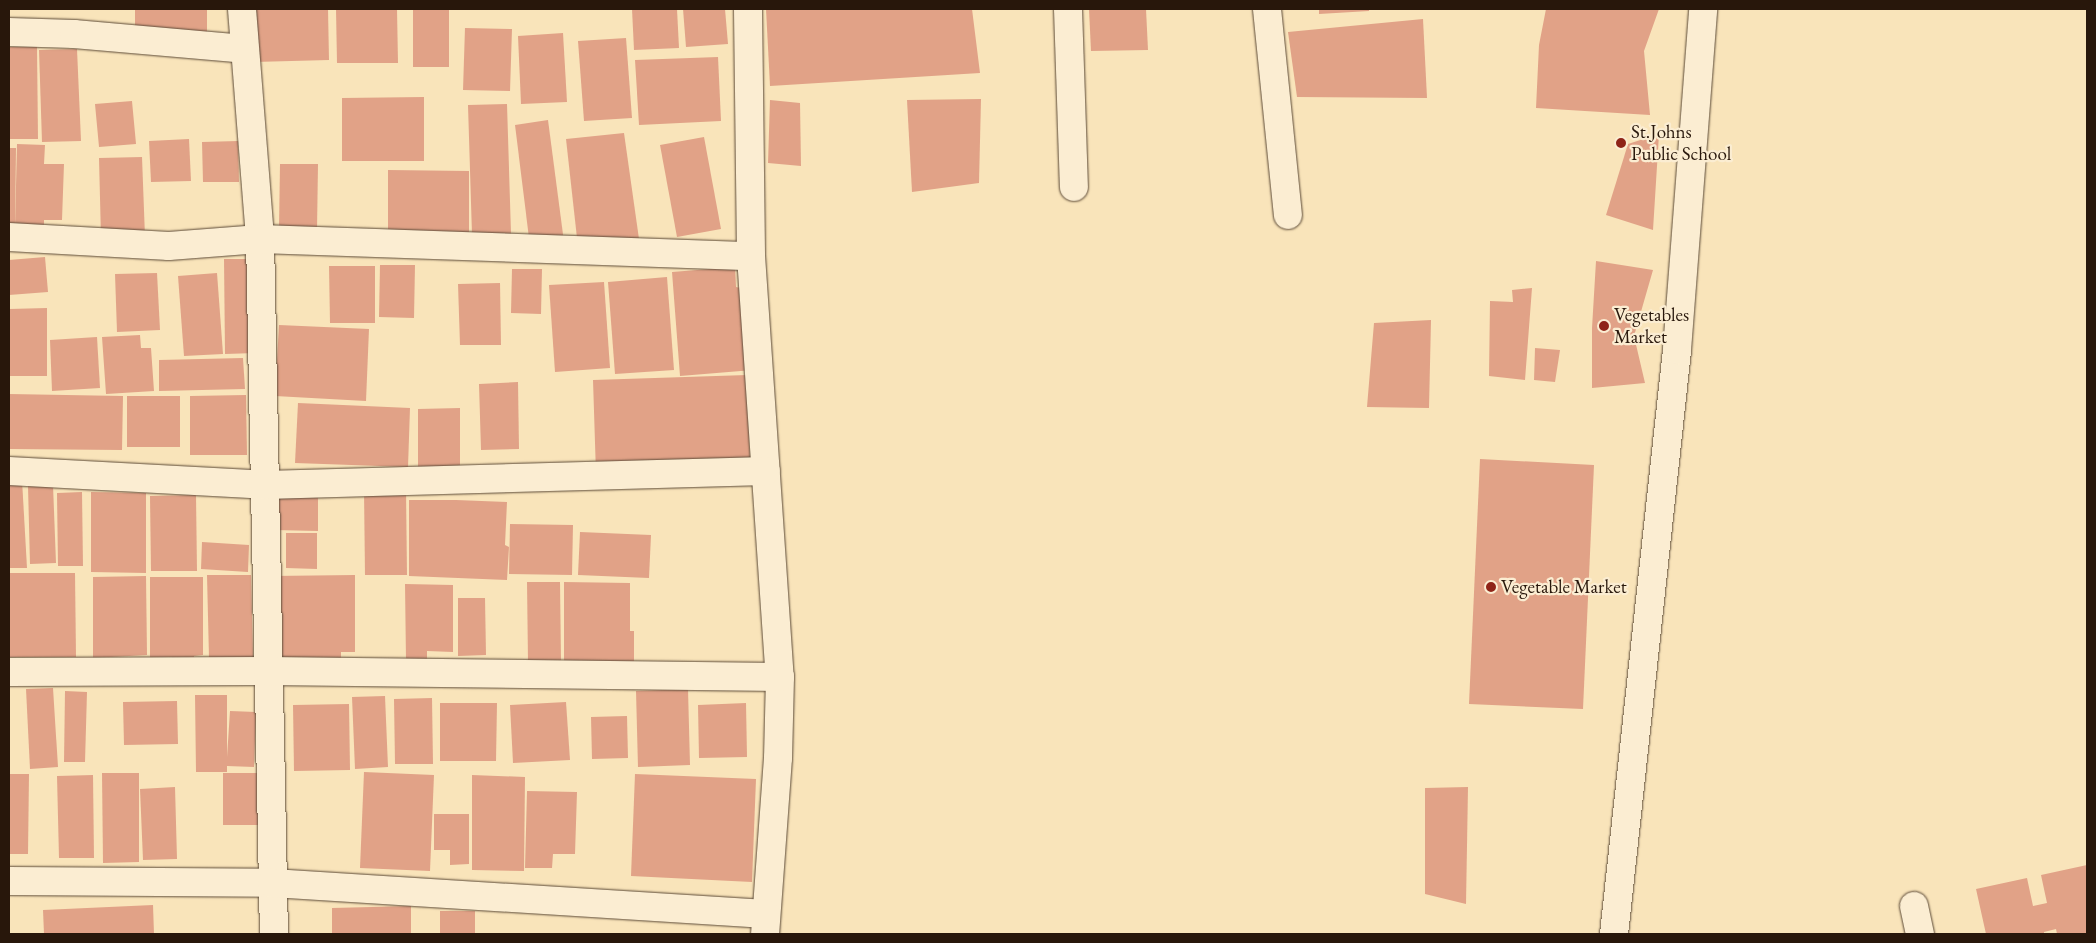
<!DOCTYPE html>
<style>
body{margin:0}
#map{position:relative;width:2096px;height:943px;overflow:hidden;background:#f9e4ba;font-family:"EB Garamond",serif}
div>[style]{position:absolute}
[style*='--x']{left:calc(var(--x)*1px);top:calc(var(--y)*1px);width:calc(var(--w)*1px);rotate:calc(var(--a)*1deg)}
.building>*{inset:0;background:#e1a287}
.roads{filter:drop-shadow(0 0 1px #5c4a37) drop-shadow(0 0 1px #5c4a37)}
.minor>*{height:28px;margin:-14px;padding:0 14px;transform-origin:14px;border-radius:14px;background:#fbedd2}
.dots>*{width:14px;height:14px;translate:-50% -50%;box-sizing:border-box;border:2px solid #fbedd2;border-radius:50%}
span{translate:-50% -50%;white-space:nowrap;text-align:center;line-height:1.15;-webkit-text-stroke:4.5px #fbedd2;paint-order:stroke}
.poi-label{font-size:19px;color:#28170b}
.left{translate:0 -50%;text-align:left}
.frame{position:absolute;inset:0;border:10px solid #28170b;pointer-events:none}
</style>
<div id="map">
<div class="building">
<div style="clip-path:polygon(135px 9px,207px 9px,207px 36px,135px 37px)"></div>
<div style="clip-path:polygon(251px 9px,328px 9px,329px 60px,252px 62px)"></div>
<div style="clip-path:polygon(336px 9px,397px 9px,398px 63px,337px 63px)"></div>
<div style="clip-path:polygon(413px 9px,449px 9px,449px 67px,413px 67px)"></div>
<div style="clip-path:polygon(632px 9px,677px 9px,679px 48px,634px 50px)"></div>
<div style="clip-path:polygon(683px 9px,725px 9px,728px 44px,686px 47px)"></div>
<div style="clip-path:polygon(766px 9px,972px 9px,980px 73px,770px 86px)"></div>
<div style="clip-path:polygon(1089px 9px,1146px 9px,1148px 50px,1091px 51px)"></div>
<div style="clip-path:polygon(1319px 9px,1369px 9px,1369px 11px,1319px 14px)"></div>
<div style="clip-path:polygon(1546px 9px,1659px 9px,1644px 51px,1650px 115px,1536px 108px,1539px 45px)"></div>
<div style="clip-path:polygon(1423px 19px,1427px 98px,1297px 97px,1288px 32px)"></div>
<div style="clip-path:polygon(465px 28px,512px 29px,510px 91px,463px 90px)"></div>
<div style="clip-path:polygon(563px 33px,567px 102px,521px 104px,518px 36px)"></div>
<div style="clip-path:polygon(626px 38px,632px 118px,584px 121px,578px 41px)"></div>
<div style="clip-path:polygon(9px 47px,37px 47px,38px 139px,9px 139px)"></div>
<div style="clip-path:polygon(77px 49px,81px 141px,42px 142px,39px 50px)"></div>
<div style="clip-path:polygon(718px 57px,721px 121px,639px 125px,635px 60px)"></div>
<div style="clip-path:polygon(424px 97px,424px 161px,342px 161px,342px 98px)"></div>
<div style="clip-path:polygon(981px 99px,979px 183px,912px 192px,907px 100px)"></div>
<div style="clip-path:polygon(770px 100px,800px 103px,801px 166px,768px 163px)"></div>
<div style="clip-path:polygon(132px 101px,136px 144px,99px 147px,95px 104px)"></div>
<div style="clip-path:polygon(507px 104px,511px 234px,472px 235px,468px 105px)"></div>
<div style="clip-path:polygon(548px 120px,564px 242px,530px 246px,515px 125px)"></div>
<div style="clip-path:polygon(624px 133px,639px 239px,578px 247px,566px 139px)"></div>
<div style="clip-path:polygon(1659px 134px,1653px 230px,1606px 215px,1628px 144px)"></div>
<div style="clip-path:polygon(704px 137px,721px 229px,677px 237px,660px 145px)"></div>
<div style="clip-path:polygon(189px 139px,191px 181px,151px 182px,149px 141px)"></div>
<div style="clip-path:polygon(238px 141px,239px 182px,203px 182px,202px 142px)"></div>
<div style="clip-path:polygon(17px 144px,45px 145px,44px 164px,64px 164px,62px 220px,44px 220px,44px 229px,15px 228px)"></div>
<div style="clip-path:polygon(9px 148px,16px 148px,15px 228px,9px 228px)"></div>
<div style="clip-path:polygon(142px 157px,145px 237px,101px 238px,99px 158px)"></div>
<div style="clip-path:polygon(280px 164px,318px 164px,317px 230px,279px 229px)"></div>
<div style="clip-path:polygon(388px 170px,469px 171px,469px 240px,388px 240px)"></div>
<div style="clip-path:polygon(45px 257px,48px 292px,9px 295px,9px 260px)"></div>
<div style="clip-path:polygon(224px 259px,256px 259px,257px 353px,225px 354px)"></div>
<div style="clip-path:polygon(1596px 261px,1653px 270px,1634px 336px,1645px 383px,1592px 388px,1592px 328px)"></div>
<div style="clip-path:polygon(380px 265px,415px 265px,414px 318px,379px 317px)"></div>
<div style="clip-path:polygon(329px 266px,375px 266px,375px 323px,330px 323px)"></div>
<div style="clip-path:polygon(735px 267px,736px 287px,745px 289px,753px 370px,680px 376px,672px 272px)"></div>
<div style="clip-path:polygon(512px 269px,542px 269px,541px 314px,511px 313px)"></div>
<div style="clip-path:polygon(157px 273px,160px 330px,117px 332px,115px 274px)"></div>
<div style="clip-path:polygon(217px 273px,223px 354px,184px 356px,178px 276px)"></div>
<div style="clip-path:polygon(667px 277px,674px 370px,615px 374px,608px 282px)"></div>
<div style="clip-path:polygon(604px 282px,610px 368px,555px 372px,549px 285px)"></div>
<div style="clip-path:polygon(500px 283px,501px 345px,460px 345px,458px 284px)"></div>
<div style="clip-path:polygon(1532px 288px,1525px 380px,1489px 376px,1490px 301px,1513px 302px,1512px 290px)"></div>
<div style="clip-path:polygon(47px 308px,47px 376px,9px 376px,9px 309px)"></div>
<div style="clip-path:polygon(1431px 320px,1429px 408px,1367px 407px,1374px 323px)"></div>
<div style="clip-path:polygon(279px 325px,369px 329px,366px 401px,275px 396px)"></div>
<div style="clip-path:polygon(140px 335px,141px 348px,151px 348px,154px 391px,106px 394px,102px 337px)"></div>
<div style="clip-path:polygon(97px 337px,100px 388px,52px 391px,50px 340px)"></div>
<div style="clip-path:polygon(1535px 348px,1560px 350px,1555px 382px,1534px 380px)"></div>
<div style="clip-path:polygon(243px 358px,245px 389px,159px 391px,159px 360px)"></div>
<div style="clip-path:polygon(747px 375px,750px 458px,725px 458px,725px 470px,596px 474px,593px 380px)"></div>
<div style="clip-path:polygon(518px 382px,519px 449px,481px 450px,479px 384px)"></div>
<div style="clip-path:polygon(9px 394px,123px 396px,122px 450px,9px 449px)"></div>
<div style="clip-path:polygon(246px 395px,247px 455px,190px 455px,190px 396px)"></div>
<div style="clip-path:polygon(127px 396px,180px 396px,180px 447px,127px 447px)"></div>
<div style="clip-path:polygon(298px 403px,410px 408px,408px 467px,295px 463px)"></div>
<div style="clip-path:polygon(460px 408px,460px 467px,418px 467px,418px 409px)"></div>
<div style="clip-path:polygon(1480px 459px,1594px 465px,1583px 709px,1469px 704px)"></div>
<div style="clip-path:polygon(9px 480px,22px 480px,27px 568px,9px 568px)"></div>
<div style="clip-path:polygon(53px 485px,56px 563px,30px 564px,28px 486px)"></div>
<div style="clip-path:polygon(275px 489px,318px 490px,318px 531px,275px 530px)"></div>
<div style="clip-path:polygon(364px 490px,406px 490px,407px 575px,365px 575px)"></div>
<div style="clip-path:polygon(82px 492px,83px 566px,58px 566px,57px 493px)"></div>
<div style="clip-path:polygon(91px 492px,146px 493px,146px 573px,91px 572px)"></div>
<div style="clip-path:polygon(196px 495px,197px 571px,151px 571px,150px 496px)"></div>
<div style="clip-path:polygon(409px 500px,456px 500px,456px 507px,456px 500px,507px 502px,505px 545px,509px 547px,507px 580px,409px 576px)"></div>
<div style="clip-path:polygon(510px 524px,573px 525px,572px 575px,509px 574px)"></div>
<div style="clip-path:polygon(580px 532px,651px 535px,649px 578px,578px 575px)"></div>
<div style="clip-path:polygon(286px 533px,317px 533px,317px 569px,286px 568px)"></div>
<div style="clip-path:polygon(202px 542px,249px 545px,248px 572px,201px 569px)"></div>
<div style="clip-path:polygon(9px 573px,75px 573px,76px 657px,9px 657px)"></div>
<div style="clip-path:polygon(207px 575px,251px 575px,253px 658px,209px 658px)"></div>
<div style="clip-path:polygon(355px 575px,355px 652px,341px 652px,341px 660px,273px 661px,272px 576px)"></div>
<div style="clip-path:polygon(146px 576px,147px 655px,93px 658px,93px 577px)"></div>
<div style="clip-path:polygon(150px 577px,203px 577px,203px 655px,194px 656px,194px 662px,173px 662px,172px 657px,150px 658px)"></div>
<div style="clip-path:polygon(527px 582px,560px 582px,561px 662px,528px 662px)"></div>
<div style="clip-path:polygon(564px 582px,630px 583px,630px 631px,634px 631px,634px 668px,564px 664px)"></div>
<div style="clip-path:polygon(405px 584px,453px 585px,453px 652px,427px 651px,427px 661px,406px 661px)"></div>
<div style="clip-path:polygon(458px 598px,485px 598px,486px 655px,458px 656px)"></div>
<div style="clip-path:polygon(53px 688px,58px 767px,30px 769px,26px 689px)"></div>
<div style="clip-path:polygon(688px 689px,690px 765px,638px 767px,636px 691px)"></div>
<div style="clip-path:polygon(65px 691px,87px 692px,85px 762px,64px 762px)"></div>
<div style="clip-path:polygon(195px 695px,227px 695px,227px 757px,230px 711px,256px 712px,254px 767px,227px 766px,227px 772px,196px 772px)"></div>
<div style="clip-path:polygon(385px 696px,388px 767px,355px 769px,352px 697px)"></div>
<div style="clip-path:polygon(432px 698px,433px 764px,395px 764px,394px 699px)"></div>
<div style="clip-path:polygon(177px 701px,178px 744px,124px 745px,123px 702px)"></div>
<div style="clip-path:polygon(566px 702px,570px 760px,513px 763px,510px 705px)"></div>
<div style="clip-path:polygon(440px 703px,497px 703px,496px 761px,440px 761px)"></div>
<div style="clip-path:polygon(746px 703px,747px 757px,699px 758px,698px 705px)"></div>
<div style="clip-path:polygon(349px 704px,350px 770px,294px 771px,293px 705px)"></div>
<div style="clip-path:polygon(627px 716px,628px 758px,592px 759px,591px 717px)"></div>
<div style="clip-path:polygon(364px 772px,434px 775px,430px 871px,360px 868px)"></div>
<div style="clip-path:polygon(102px 773px,139px 773px,139px 862px,103px 863px)"></div>
<div style="clip-path:polygon(223px 773px,258px 773px,259px 825px,223px 825px)"></div>
<div style="clip-path:polygon(9px 774px,29px 774px,28px 854px,9px 854px)"></div>
<div style="clip-path:polygon(635px 774px,756px 779px,752px 882px,631px 876px)"></div>
<div style="clip-path:polygon(93px 775px,94px 858px,59px 858px,57px 776px)"></div>
<div style="clip-path:polygon(472px 775px,525px 777px,524px 871px,472px 870px)"></div>
<div style="clip-path:polygon(175px 787px,177px 859px,143px 860px,140px 789px)"></div>
<div style="clip-path:polygon(1468px 787px,1466px 904px,1425px 894px,1425px 788px)"></div>
<div style="clip-path:polygon(527px 791px,577px 792px,575px 854px,553px 854px,552px 868px,525px 868px)"></div>
<div style="clip-path:polygon(434px 814px,469px 814px,469px 864px,450px 865px,450px 850px,434px 850px)"></div>
<div style="clip-path:polygon(2087px 865px,2087px 934px,2057px 934px,2056px 929px,2044px 932px,2044px 934px,1986px 934px,1976px 889px,2027px 878px,2033px 906px,2047px 903px,2041px 875px)"></div>
<div style="clip-path:polygon(153px 905px,154px 934px,44px 934px,43px 910px)"></div>
<div style="clip-path:polygon(411px 906px,411px 934px,332px 934px,332px 908px)"></div>
<div style="clip-path:polygon(440px 911px,475px 911px,475px 934px,440px 934px)"></div>
</div>
<div class="roads">
<div class="minor">
<div style="--x:242;--y:9;--w:231;--a:85.5"></div>
<div style="--x:260;--y:239;--w:695;--a:88.85"></div>
<div style="--x:748;--y:9;--w:247;--a:89.3"></div>
<div style="--x:751;--y:256;--w:422;--a:86.1"></div>
<div style="--x:780;--y:677;--w:81;--a:91.4"></div>
<div style="--x:778;--y:758;--w:176;--a:94.2"></div>
<div style="--x:1068;--y:9;--w:178;--a:88.1"></div>
<div style="--x:1267;--y:9;--w:207;--a:84.2"></div>
<div style="--x:9;--y:32;--w:65;--a:1.8"></div>
<div style="--x:74;--y:34;--w:171;--a:5"></div>
<div style="--x:9;--y:237;--w:160;--a:3.2"></div>
<div style="--x:169;--y:246;--w:91;--a:-4.4"></div>
<div style="--x:260;--y:239;--w:491;--a:2"></div>
<div style="--x:9;--y:471;--w:256;--a:3.1"></div>
<div style="--x:265;--y:485;--w:501;--a:-1.6"></div>
<div style="--x:9;--y:672;--w:259;--a:-0.2"></div>
<div style="--x:268;--y:671;--w:512;--a:0.67"></div>
<div style="--x:9;--y:881;--w:263;--a:0.4"></div>
<div style="--x:272;--y:883;--w:495;--a:3.6"></div>
<div style="--x:1914;--y:906;--w:29;--a:78"></div>
<div style="--x:1614;--y:934;--w:587;--a:-83.84"></div>
<div style="--x:1677;--y:350;--w:342;--a:-85.6"></div>
</div>
</div>
<div class="dots">
<div style="left:1621px;top:143px;background:#8f2418"></div>
<div style="left:1604px;top:326px;background:#8f2418"></div>
<div style="left:1491px;top:587px;background:#8f2418"></div>
</div>
<div class="poi-label">
<span class="left" style="left:1631px;top:143px">St.Johns<br>Public School</span>
<span class="left" style="left:1614px;top:326px">Vegetables<br>Market</span>
<span class="left" style="left:1501px;top:587px">Vegetable Market</span>
</div>
<div class="frame"></div>
</div>
